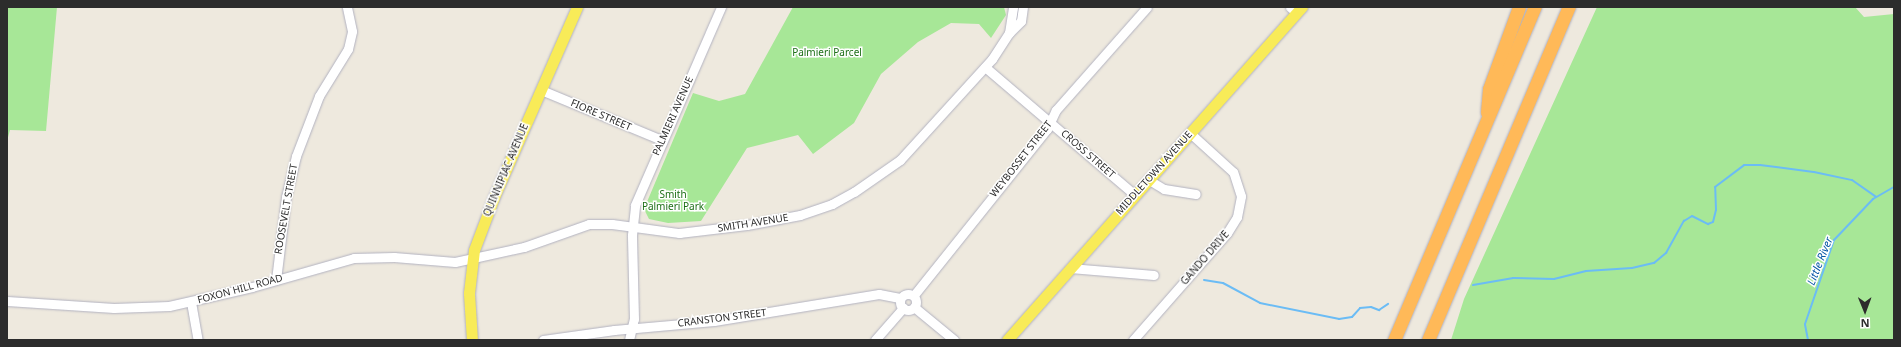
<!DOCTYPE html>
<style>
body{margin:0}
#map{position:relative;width:1901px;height:347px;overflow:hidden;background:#eee9de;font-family:"Noto Sans",sans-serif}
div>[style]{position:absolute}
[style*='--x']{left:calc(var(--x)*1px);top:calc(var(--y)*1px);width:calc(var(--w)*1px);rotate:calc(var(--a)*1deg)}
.green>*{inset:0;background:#a7e797}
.stream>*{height:2px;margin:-1px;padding:0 1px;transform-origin:1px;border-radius:1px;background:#6bbcf5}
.roads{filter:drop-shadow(0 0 1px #b2b2c0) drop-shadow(0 0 1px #b2b2c0)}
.minor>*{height:9px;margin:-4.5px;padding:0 4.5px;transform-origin:4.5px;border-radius:4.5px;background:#fff}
.minor>.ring{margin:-4.5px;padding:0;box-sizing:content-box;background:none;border:9px solid #fff;border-radius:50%}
.major>*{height:11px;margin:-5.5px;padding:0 5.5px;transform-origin:5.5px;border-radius:5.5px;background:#f8eb58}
.highway>*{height:13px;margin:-6.5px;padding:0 6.5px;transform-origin:6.5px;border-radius:6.5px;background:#ffb958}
span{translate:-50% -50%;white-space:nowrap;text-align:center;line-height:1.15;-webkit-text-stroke:3px #fff;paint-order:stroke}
.park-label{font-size:10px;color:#1c6e16}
.street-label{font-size:10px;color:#2c2c2c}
.water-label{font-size:11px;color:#0657a6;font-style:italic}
.frame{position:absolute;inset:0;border:8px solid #2c2c2c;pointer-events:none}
.north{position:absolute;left:1845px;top:291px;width:40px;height:40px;-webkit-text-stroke:3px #fff;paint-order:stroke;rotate:179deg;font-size:11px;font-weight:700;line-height:16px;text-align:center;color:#2c2c2c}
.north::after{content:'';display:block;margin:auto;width:14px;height:18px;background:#2c2c2c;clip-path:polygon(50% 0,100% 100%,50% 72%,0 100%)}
</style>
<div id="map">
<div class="green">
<div style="clip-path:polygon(7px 7px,57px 7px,46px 131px,10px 130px,7px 141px)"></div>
<div style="clip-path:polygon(793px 7px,1004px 7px,1006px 15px,991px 38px,979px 24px,951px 23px,918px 42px,881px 74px,854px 123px,813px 154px,798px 135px,747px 148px,701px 221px,668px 223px,649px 219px,644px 209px,693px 93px,719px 101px,745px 94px)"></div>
<div style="clip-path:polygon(1597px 7px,1855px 7px,1864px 17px,1894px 14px,1894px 340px,1451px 340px,1464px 299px)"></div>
</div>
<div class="stream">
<div style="--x:1204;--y:280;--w:19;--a:9"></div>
<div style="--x:1223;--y:283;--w:42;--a:28.4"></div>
<div style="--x:1260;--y:303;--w:81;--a:11.4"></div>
<div style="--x:1339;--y:319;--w:13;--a:-9"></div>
<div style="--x:1352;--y:317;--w:12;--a:-48"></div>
<div style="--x:1360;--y:308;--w:11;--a:-5"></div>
<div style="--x:1371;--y:307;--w:9;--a:21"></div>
<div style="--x:1379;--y:310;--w:11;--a:-34"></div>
<div style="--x:1473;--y:285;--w:41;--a:-9.9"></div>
<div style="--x:1513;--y:278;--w:41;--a:1.4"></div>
<div style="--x:1554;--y:279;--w:33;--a:-14"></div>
<div style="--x:1586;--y:271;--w:46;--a:-3.7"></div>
<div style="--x:1632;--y:268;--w:23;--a:-13"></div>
<div style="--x:1654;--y:263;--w:16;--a:-40"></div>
<div style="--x:1666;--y:253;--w:37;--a:-61"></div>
<div style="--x:1684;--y:221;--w:9;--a:-32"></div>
<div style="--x:1692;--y:216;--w:18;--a:27"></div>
<div style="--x:1708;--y:224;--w:5;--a:-22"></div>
<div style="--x:1713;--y:222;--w:12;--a:-76"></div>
<div style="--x:1716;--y:210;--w:23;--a:-92"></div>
<div style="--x:1715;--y:187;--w:36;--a:-37"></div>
<div style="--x:1744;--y:165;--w:16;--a:0"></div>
<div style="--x:1760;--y:165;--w:54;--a:7.4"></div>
<div style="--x:1814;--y:172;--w:39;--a:12"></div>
<div style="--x:1852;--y:180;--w:29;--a:35"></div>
<div style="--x:1808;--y:340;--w:16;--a:-101"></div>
<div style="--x:1805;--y:324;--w:89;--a:-71"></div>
<div style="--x:1834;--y:240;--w:57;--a:-46.4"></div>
<div style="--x:1873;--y:199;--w:24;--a:-30"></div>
</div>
<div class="roads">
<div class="minor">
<div style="--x:1290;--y:7;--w:9;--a:41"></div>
<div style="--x:1009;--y:33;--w:17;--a:-45"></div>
<div style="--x:1021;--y:21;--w:14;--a:-82"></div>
<div style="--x:985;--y:67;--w:197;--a:40.5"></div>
<div style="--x:541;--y:90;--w:131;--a:22.5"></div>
<div style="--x:1149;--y:180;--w:17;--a:31"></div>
<div style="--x:1164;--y:189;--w:32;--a:9"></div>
<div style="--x:1070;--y:268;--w:84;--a:4.8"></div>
<div style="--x:276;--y:280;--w:84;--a:-83.1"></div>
<div style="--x:286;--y:197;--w:42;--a:-76.3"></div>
<div style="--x:296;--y:156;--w:64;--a:-69"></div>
<div style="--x:319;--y:96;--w:55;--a:-58.3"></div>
<div style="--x:348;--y:49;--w:18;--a:-77"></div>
<div style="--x:352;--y:31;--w:25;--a:-102"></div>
<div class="ring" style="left:900px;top:294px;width:7px;height:7px"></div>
<div style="--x:914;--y:295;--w:213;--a:-51.3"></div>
<div style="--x:1047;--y:129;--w:21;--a:-65"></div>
<div style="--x:1056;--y:110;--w:137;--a:-48.5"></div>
<div style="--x:7;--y:301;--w:107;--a:3.7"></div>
<div style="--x:114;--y:308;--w:55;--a:-2.1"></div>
<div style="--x:169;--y:306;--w:85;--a:-12.9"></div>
<div style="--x:252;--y:287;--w:106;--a:-15.9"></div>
<div style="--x:354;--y:258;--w:40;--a:-1.4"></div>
<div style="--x:394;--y:257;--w:61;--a:4.7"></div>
<div style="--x:455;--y:262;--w:71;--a:-12.3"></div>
<div style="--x:524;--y:247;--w:69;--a:-19.5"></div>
<div style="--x:589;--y:224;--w:23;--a:0"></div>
<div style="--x:612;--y:224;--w:68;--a:7.7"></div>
<div style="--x:679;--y:233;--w:68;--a:-6.7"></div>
<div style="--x:747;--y:225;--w:54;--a:-10.7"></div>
<div style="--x:800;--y:215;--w:34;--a:-19"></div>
<div style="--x:832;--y:204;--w:25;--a:-29"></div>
<div style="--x:854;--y:192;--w:56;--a:-34.8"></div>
<div style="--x:900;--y:160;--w:137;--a:-47.7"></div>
<div style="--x:992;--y:59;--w:31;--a:-57"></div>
<div style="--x:1009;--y:33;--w:26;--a:-81"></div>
<div style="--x:191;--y:302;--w:39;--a:80"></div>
<div style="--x:914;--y:307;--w:52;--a:39.5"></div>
<div style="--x:543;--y:340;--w:72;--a:-8"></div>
<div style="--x:614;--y:330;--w:100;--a:-5.1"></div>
<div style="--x:714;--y:321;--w:167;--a:-9.3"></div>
<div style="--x:879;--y:294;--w:21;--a:11"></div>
<div style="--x:629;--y:340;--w:22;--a:-77"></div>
<div style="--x:634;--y:319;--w:84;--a:-91.4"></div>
<div style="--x:632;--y:235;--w:30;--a:-84"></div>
<div style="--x:635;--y:205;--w:216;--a:-66.5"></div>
<div style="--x:875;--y:340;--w:43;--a:-48.8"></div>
<div style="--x:1133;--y:340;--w:142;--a:-48.7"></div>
<div style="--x:1227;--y:233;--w:19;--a:-58"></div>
<div style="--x:1237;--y:217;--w:21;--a:-79"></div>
<div style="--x:1241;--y:196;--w:25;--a:-108"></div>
<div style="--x:1233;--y:172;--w:58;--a:-137.8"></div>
</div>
<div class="major">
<div style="--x:472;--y:340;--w:47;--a:-93.7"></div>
<div style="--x:469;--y:293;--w:43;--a:-83.4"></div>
<div style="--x:474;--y:250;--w:57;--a:-69.3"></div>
<div style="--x:494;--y:197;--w:207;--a:-66.4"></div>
<div style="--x:1007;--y:340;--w:445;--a:-48.5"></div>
</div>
<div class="highway">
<div style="--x:1487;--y:112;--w:23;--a:-85"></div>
<div style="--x:1489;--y:89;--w:87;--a:-69.9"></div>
<div style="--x:1394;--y:340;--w:362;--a:-67.1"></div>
<div style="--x:1428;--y:340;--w:362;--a:-67.1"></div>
</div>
</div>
<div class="park-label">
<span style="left:827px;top:53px">Palmieri Parcel</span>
<span style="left:673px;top:200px">Smith<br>Palmieri Park</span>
</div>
<div class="street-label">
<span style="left:601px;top:115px;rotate:23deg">FIORE STREET</span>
<span style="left:673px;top:116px;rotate:-66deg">PALMIERI AVENUE</span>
<span style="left:1088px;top:154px;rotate:41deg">CROSS STREET</span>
<span style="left:1021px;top:159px;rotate:-52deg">WEYBOSSET STREET</span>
<span style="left:506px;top:170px;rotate:-67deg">QUINNIPIAC AVENUE</span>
<span style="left:1154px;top:173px;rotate:-48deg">MIDDLETOWN AVENUE</span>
<span style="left:286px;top:209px;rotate:-80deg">ROOSEVELT STREET</span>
<span style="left:753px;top:223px;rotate:-9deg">SMITH AVENUE</span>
<span style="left:1205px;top:258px;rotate:-49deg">GANDO DRIVE</span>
<span style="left:240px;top:289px;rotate:-15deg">FOXON HILL ROAD</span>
<span style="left:722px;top:318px;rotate:-7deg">CRANSTON STREET</span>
</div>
<div class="water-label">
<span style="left:1820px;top:261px;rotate:-68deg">Little River</span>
</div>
<div class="frame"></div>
<div class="north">N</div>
</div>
